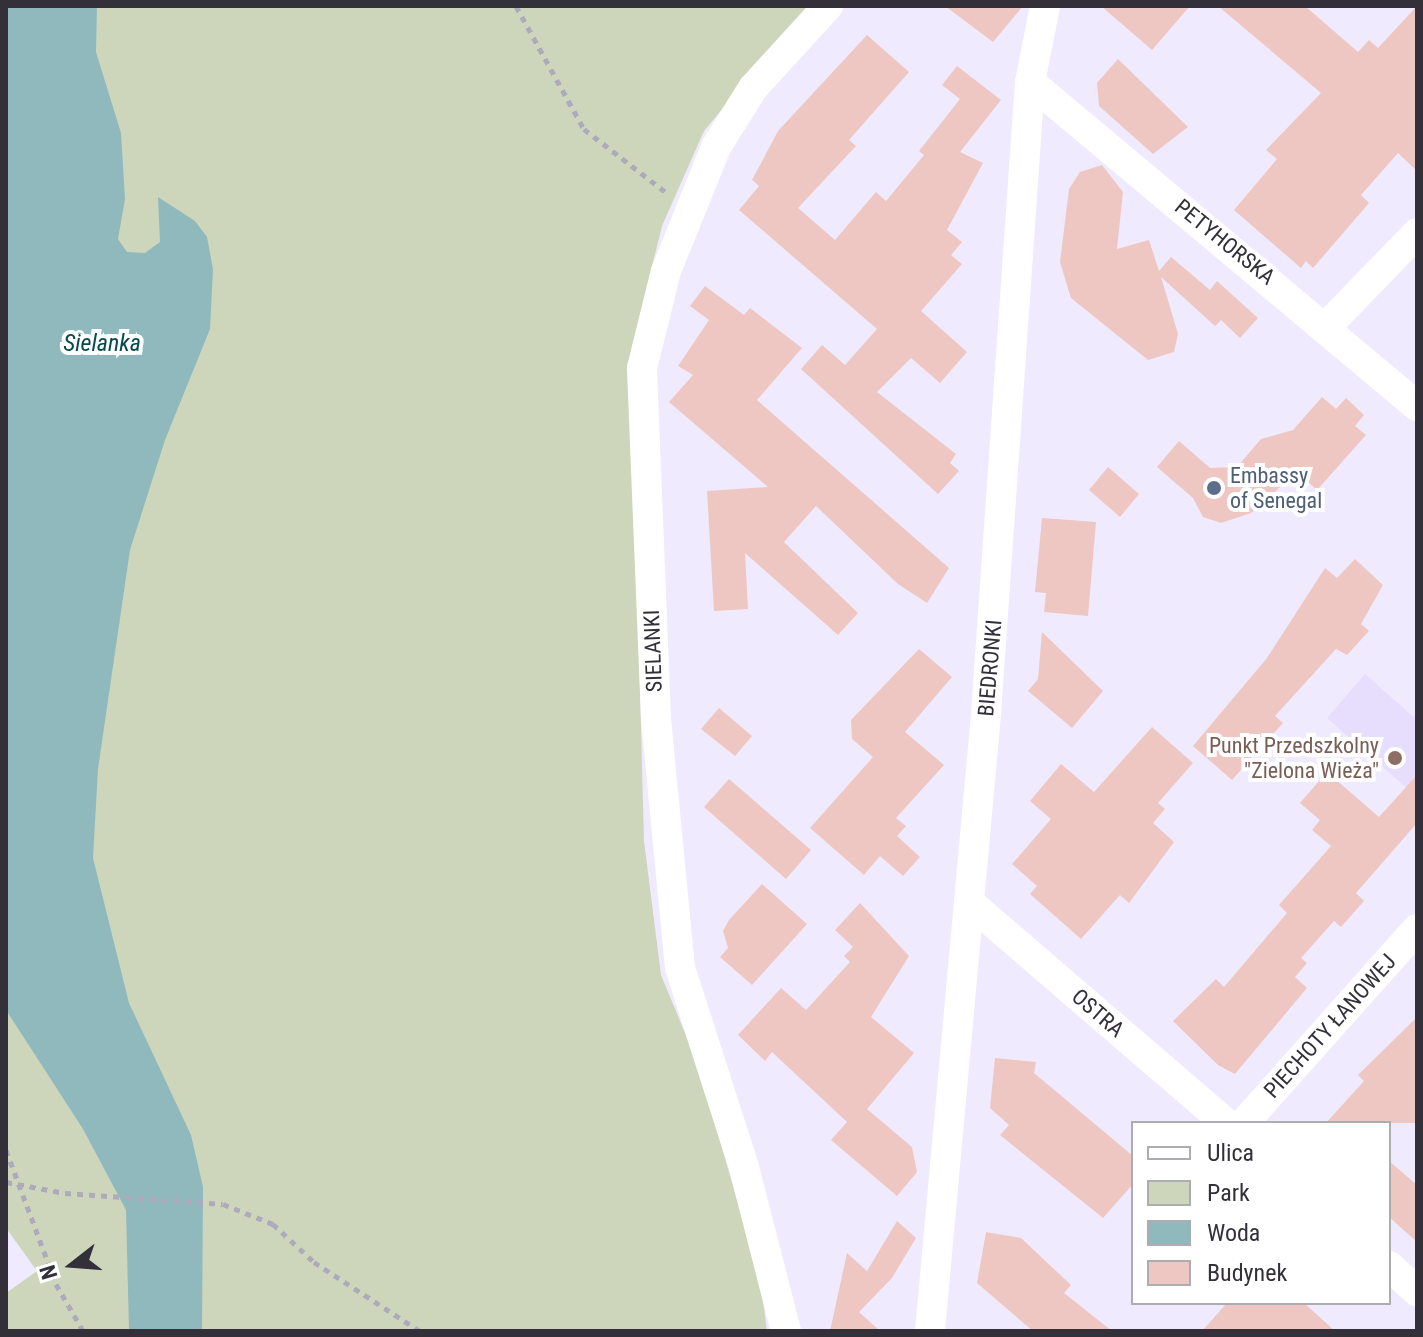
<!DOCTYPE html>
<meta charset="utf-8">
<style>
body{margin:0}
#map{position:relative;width:1423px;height:1337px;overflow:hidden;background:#f0eafe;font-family:"Roboto Condensed",sans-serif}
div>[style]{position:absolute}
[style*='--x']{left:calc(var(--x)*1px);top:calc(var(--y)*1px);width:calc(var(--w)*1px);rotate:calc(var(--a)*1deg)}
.built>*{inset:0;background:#e7ddfd}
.green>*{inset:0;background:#cdd6bb}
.water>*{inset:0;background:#90b9be}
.building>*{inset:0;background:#eec7c3}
.path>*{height:5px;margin-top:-2.5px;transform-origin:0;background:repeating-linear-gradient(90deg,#afaabb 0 6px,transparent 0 12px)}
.minor>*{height:30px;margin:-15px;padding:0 15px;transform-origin:15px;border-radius:15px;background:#fff}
.dots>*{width:22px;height:22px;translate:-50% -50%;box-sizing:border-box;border:4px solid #fff;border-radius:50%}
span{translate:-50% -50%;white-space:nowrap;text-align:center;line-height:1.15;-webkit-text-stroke:8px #fff;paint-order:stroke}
.street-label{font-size:22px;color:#33303a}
.service-label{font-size:22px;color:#4e5e75}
.left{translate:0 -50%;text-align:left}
.education-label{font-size:22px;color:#785e54}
.right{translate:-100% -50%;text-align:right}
.water-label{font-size:24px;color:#07494f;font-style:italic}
.frame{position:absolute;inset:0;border:8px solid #33303a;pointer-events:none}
.legend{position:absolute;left:1131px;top:1121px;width:260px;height:184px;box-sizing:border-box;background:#fff;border:2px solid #adacb0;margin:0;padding:10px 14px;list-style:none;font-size:24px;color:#33303a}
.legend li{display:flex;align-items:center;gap:16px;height:40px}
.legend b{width:40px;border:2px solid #adacb0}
.north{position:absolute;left:32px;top:1225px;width:80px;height:80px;-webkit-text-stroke:6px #fff;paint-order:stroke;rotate:253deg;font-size:22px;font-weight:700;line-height:32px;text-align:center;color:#33303a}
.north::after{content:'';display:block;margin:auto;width:28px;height:36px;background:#33303a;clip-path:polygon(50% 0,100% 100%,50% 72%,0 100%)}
</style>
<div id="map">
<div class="built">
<div style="clip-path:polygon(1365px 674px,1417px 720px,1417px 797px,1327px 718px)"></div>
</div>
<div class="green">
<div style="clip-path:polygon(6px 6px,808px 6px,704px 131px,662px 226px,631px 351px,644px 841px,661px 975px,697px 1062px,760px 1279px,767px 1331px,6px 1331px,6px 1293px,37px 1271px,6px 1228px)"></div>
</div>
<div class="water">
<div style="clip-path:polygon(6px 6px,97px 6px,96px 52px,121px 133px,125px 199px,118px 239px,127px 252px,145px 253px,160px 242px,158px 197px,195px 221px,207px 237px,213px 269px,210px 329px,165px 440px,130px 550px,98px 769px,93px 858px,129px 1003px,191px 1135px,203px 1187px,202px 1331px,129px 1331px,126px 1210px,83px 1129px,6px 1010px)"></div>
</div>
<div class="building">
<div style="clip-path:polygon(945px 6px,1023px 6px,993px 42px)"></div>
<div style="clip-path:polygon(1101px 6px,1190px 6px,1152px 50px)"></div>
<div style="clip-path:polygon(1218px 6px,1305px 6px,1358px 52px,1369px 40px,1378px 48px,1417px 6px,1417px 171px,1398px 153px,1361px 195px,1369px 203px,1313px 268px,1306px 261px,1301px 268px,1234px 210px,1277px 159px,1266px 150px,1321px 93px)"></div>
<div style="clip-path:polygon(867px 35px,909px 72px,849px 140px,856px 146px,798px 208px,835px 240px,876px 192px,886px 201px,924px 155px,919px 151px,960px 99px,942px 85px,957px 66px,1001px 100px,960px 152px,983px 163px,947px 230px,962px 242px,951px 255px,962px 264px,921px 311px,967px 352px,940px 383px,911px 358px,877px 392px,956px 454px,950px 463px,959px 471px,938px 494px,801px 369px,822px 345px,845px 365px,877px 329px,739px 210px,759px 186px,752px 180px,778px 131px)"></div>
<div style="clip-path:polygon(1118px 59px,1188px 127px,1153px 154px,1099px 106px,1097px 83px)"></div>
<div style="clip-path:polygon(1102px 165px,1123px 192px,1117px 249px,1149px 240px,1159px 271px,1171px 257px,1210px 290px,1217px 281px,1258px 318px,1240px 338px,1221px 320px,1215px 326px,1161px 277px,1178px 334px,1174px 352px,1148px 360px,1071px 298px,1060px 262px,1069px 189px,1080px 172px)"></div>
<div style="clip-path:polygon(705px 286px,744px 315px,750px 308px,802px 348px,757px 400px,949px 568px,927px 603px,898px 584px,816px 506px,784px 542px,858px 613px,838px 635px,745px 553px,748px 609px,714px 611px,707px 491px,768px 487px,669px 402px,693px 375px,678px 366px,709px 320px,690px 306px)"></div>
<div style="clip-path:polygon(1322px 397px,1336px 409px,1346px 398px,1364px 415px,1355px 426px,1366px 435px,1317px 490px,1297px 472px,1251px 513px,1221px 523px,1203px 517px,1193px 498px,1157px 467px,1179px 441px,1210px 468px,1237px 467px,1261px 439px,1293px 430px)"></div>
<div style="clip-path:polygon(1108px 467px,1139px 494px,1120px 517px,1089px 490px)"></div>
<div style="clip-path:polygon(1042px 518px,1096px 522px,1088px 616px,1044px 612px,1046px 593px,1035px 592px)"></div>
<div style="clip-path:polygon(1355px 559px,1383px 585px,1361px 624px,1369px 631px,1347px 655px,1336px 649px,1275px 716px,1283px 723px,1232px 780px,1193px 746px,1267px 658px,1325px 568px,1337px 578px)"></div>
<div style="clip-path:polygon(1042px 632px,1103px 691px,1072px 728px,1028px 691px,1038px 679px)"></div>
<div style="clip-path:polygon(919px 649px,952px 677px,905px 732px,944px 765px,896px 818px,906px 826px,897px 836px,920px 857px,903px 876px,880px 856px,864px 875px,810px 828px,873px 757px,852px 739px,851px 720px)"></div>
<div style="clip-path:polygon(719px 708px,752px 736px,735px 756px,701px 729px)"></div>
<div style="clip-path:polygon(1152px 727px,1193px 763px,1158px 803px,1165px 809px,1153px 823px,1174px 842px,1129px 903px,1120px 895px,1081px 939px,1030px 894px,1037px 886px,1012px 864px,1051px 819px,1030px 801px,1061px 764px,1094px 792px)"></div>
<div style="clip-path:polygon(1327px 772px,1379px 817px,1417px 775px,1417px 823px,1356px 893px,1364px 901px,1341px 927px,1334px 921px,1301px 958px,1307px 963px,1295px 977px,1307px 988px,1235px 1074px,1218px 1065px,1173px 1021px,1216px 979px,1224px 987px,1287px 913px,1279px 905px,1331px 846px,1312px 830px,1320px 820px,1300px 803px)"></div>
<div style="clip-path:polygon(729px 779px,811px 850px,786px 879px,704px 807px)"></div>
<div style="clip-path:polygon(762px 884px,807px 924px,752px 985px,720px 957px,728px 948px,723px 931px,729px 920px)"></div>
<div style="clip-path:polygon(860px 903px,909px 956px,871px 1017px,914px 1053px,867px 1109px,912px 1147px,917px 1172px,897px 1196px,831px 1140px,847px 1122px,772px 1052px,765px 1061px,738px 1035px,781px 988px,806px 1010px,850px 962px,844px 956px,853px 947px,835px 930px)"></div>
<div style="clip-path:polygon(1417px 1017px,1417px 1123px,1326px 1123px,1364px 1081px,1358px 1075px)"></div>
<div style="clip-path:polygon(995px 1058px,1036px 1062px,1034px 1073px,1133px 1156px,1133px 1184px,1103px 1218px,1000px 1135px,1009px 1125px,990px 1108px)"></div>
<div style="clip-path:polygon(1389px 1161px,1417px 1185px,1417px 1242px,1389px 1217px)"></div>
<div style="clip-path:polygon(897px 1221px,916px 1238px,892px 1278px,859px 1312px,880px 1331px,830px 1331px,847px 1253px,867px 1271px)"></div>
<div style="clip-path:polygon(986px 1232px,1021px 1238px,1071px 1285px,1064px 1293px,1112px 1331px,1033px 1331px,977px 1283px)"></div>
<div style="clip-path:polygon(1227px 1303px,1304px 1303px,1335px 1331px,1202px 1331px)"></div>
</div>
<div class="path">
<div style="--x:516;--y:6;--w:141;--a:61.1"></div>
<div style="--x:584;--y:129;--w:106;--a:37.7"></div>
<div style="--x:6;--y:1150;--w:143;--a:69.5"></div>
<div style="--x:56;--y:1284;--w:54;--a:60.1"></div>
<div style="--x:6;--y:1182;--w:60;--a:10.6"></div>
<div style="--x:65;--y:1193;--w:158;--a:4"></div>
<div style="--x:223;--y:1204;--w:54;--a:21.8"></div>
<div style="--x:273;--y:1224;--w:56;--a:42.8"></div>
<div style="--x:314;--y:1262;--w:126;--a:33.1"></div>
</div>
<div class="minor">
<div style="--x:1030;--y:82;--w:505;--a:39.94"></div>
<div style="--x:1327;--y:326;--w:129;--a:-45.9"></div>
<div style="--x:970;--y:903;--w:338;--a:40.7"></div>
<div style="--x:1244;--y:1123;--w:260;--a:-48.3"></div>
<div style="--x:1389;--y:1266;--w:38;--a:42"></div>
<div style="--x:786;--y:1331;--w:169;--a:-104.4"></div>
<div style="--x:744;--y:1167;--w:209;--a:-107.8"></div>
<div style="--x:680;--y:968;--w:251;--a:-95.5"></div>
<div style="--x:656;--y:718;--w:350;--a:-92.3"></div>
<div style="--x:642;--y:368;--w:100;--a:-76.1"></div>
<div style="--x:666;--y:271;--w:134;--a:-68"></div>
<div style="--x:716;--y:147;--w:70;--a:-57.9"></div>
<div style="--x:753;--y:88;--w:111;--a:-47.6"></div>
<div style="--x:930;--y:1331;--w:620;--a:-84.81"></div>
<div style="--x:986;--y:714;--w:634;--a:-86.02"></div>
<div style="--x:1030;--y:82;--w:77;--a:-78.8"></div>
</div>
<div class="dots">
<div style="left:1214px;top:488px;background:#5c6f8a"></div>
<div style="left:1395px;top:758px;background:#8d6e63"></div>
</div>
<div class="street-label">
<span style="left:1225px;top:242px;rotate:39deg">PETYHORSKA</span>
<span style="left:653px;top:651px;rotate:-92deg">SIELANKI</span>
<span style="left:990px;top:668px;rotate:-85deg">BIEDRONKI</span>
<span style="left:1098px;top:1013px;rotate:41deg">OSTRA</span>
<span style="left:1330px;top:1026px;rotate:-48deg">PIECHOTY ŁANOWEJ</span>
</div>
<div class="service-label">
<span class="left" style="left:1230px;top:488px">Embassy<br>of Senegal</span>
</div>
<div class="education-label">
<span class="right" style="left:1379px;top:758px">Punkt Przedszkolny<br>"Zielona Wieża"</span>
</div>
<div class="water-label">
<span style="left:102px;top:344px">Sielanka</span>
</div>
<div class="frame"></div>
<ul class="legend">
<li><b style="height:10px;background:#fff"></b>Ulica</li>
<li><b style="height:22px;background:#cdd6bb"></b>Park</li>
<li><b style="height:22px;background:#90b9be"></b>Woda</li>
<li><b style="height:22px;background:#eec7c3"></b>Budynek</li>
</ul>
<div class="north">N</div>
</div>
